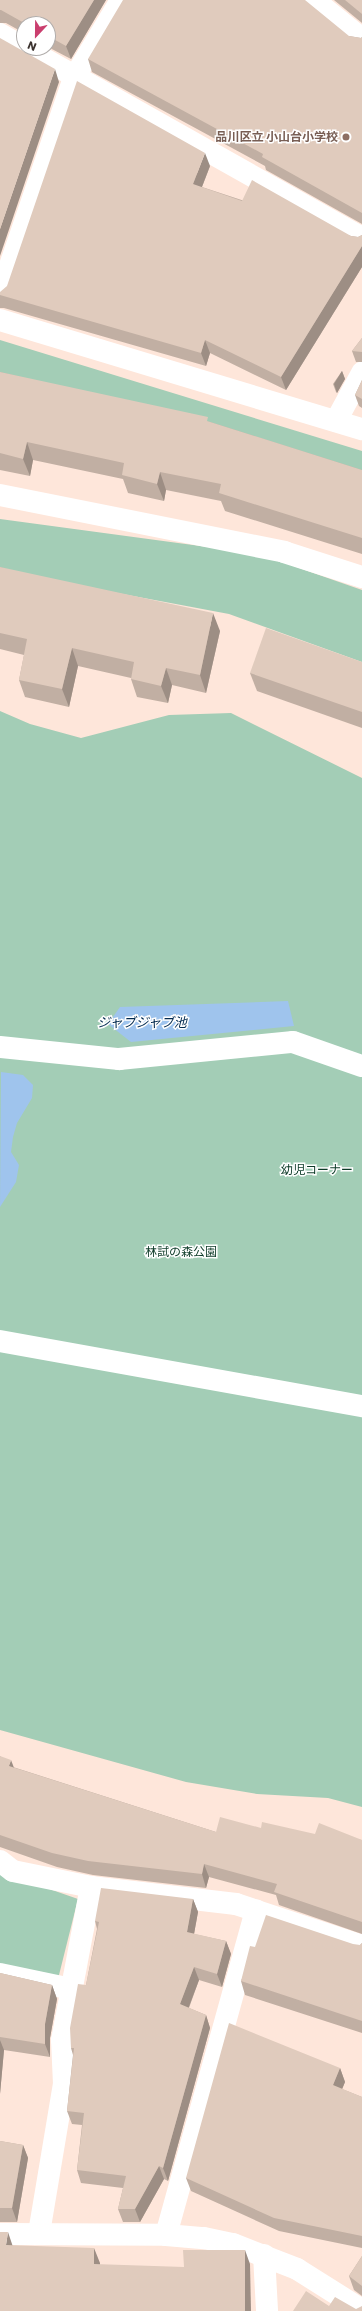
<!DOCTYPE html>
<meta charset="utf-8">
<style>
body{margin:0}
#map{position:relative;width:362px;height:2311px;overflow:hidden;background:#fee6da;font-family:Poppins,"Noto Sans JP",sans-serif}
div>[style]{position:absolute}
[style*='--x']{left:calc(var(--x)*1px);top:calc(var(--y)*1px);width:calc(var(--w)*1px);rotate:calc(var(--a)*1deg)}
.green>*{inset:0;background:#a3cdb6}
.water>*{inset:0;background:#9fc4ed}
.minor>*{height:22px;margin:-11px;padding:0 11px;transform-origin:11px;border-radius:11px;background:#fff}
.wall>*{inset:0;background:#c1afa3}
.shaded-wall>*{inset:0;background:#9d8e84}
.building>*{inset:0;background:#e0cbbd}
.dots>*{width:11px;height:11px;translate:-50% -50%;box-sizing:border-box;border:2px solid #fff;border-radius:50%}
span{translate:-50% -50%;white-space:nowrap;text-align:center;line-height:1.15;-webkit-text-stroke:3px #fff;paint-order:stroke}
.education-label{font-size:12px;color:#785e54;font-weight:700}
.right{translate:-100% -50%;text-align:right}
.park-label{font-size:12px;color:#0c3a27}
.water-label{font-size:13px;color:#022a4f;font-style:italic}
.north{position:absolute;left:16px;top:16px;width:40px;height:40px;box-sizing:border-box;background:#fff;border:1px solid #b1adab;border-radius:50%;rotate:202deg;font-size:11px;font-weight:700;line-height:16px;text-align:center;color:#3b322e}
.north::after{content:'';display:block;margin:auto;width:14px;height:18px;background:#ca3e6e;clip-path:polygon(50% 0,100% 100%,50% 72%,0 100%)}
</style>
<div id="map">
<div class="green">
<div style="clip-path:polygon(0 340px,362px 451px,362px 472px,0 378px)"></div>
<div style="clip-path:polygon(0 519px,259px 554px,362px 590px,362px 662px,229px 614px,0 571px)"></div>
<div style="clip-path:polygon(0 711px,30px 724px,81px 738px,169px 715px,231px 713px,362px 778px,362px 1807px,328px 1798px,257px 1794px,186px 1782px,0 1730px)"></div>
<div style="clip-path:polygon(0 1868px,12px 1876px,78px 1899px,58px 1979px,0 1964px)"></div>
</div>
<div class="water">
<div style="clip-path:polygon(288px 1001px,294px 1026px,131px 1042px,108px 1024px,120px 1007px)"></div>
<div style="clip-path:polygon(1px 1072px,23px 1075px,33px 1085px,32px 1098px,17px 1123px,13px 1137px,11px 1152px,19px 1165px,16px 1182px,0 1207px)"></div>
</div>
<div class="minor">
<div style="--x:314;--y:0;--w:62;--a:39.1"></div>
<div style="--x:0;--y:34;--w:416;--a:29.4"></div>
<div style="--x:0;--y:295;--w:229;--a:-71.2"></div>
<div style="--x:74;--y:78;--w:91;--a:-58.9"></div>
<div style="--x:0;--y:320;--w:378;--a:16.8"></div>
<div style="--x:336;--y:421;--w:55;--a:-61.6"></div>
<div style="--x:0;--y:495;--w:290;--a:11.3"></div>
<div style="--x:284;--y:552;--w:82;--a:17.8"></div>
<div style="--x:0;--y:1047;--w:120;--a:5.8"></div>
<div style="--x:119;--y:1059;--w:175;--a:-5.6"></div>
<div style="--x:293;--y:1042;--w:73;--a:19.2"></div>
<div style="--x:0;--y:1341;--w:368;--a:10.2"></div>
<div style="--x:0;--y:1861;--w:16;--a:38"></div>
<div style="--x:13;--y:1871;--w:80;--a:11.6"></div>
<div style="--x:91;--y:1887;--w:146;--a:6.7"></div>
<div style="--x:236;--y:1904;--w:133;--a:18.4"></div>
<div style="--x:0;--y:1974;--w:73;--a:11.9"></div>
<div style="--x:39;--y:2233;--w:151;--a:-80.5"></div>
<div style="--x:64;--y:2084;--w:44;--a:-92.6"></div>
<div style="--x:62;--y:2040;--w:156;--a:-79.3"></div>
<div style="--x:0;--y:2234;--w:166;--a:0.3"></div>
<div style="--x:166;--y:2235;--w:38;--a:5"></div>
<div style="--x:204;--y:2238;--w:30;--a:12"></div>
<div style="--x:233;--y:2244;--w:69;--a:21.3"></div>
<div style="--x:297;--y:2269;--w:77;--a:32.2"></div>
<div style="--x:166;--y:2235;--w:337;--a:-74.5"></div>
<div style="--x:264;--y:2255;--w:56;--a:86.9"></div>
</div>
<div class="wall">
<div style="clip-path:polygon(0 0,106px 0,71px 59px,48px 47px,48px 24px,24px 24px,24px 33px,6px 23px,0 23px)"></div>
<div style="clip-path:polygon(334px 0,362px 0,362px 23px)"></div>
<div style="clip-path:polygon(349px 36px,361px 38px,362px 37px,362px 224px,266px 170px,265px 166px,92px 72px,88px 59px)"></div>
<div style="clip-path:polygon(210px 166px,202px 187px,351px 236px,358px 237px,362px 235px,362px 267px,286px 390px,210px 353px,206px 366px,4px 308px,0 308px,0 295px)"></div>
<div style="clip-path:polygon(362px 338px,362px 362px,356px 362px,352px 351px)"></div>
<div style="clip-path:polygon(342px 371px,345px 379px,337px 393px,336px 392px,333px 384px)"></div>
<div style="clip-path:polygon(0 372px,210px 422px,362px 470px,362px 554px,225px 511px,221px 501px,166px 490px,164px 501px,128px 493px,123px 479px,33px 460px,30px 476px,0 470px)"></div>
<div style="clip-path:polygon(362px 380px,362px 408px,359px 406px,355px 395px)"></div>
<div style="clip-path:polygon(0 567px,220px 631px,206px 693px,172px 685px,168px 703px,137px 697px,131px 679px,131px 678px,78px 666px,69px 707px,25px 697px,19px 680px,24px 655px,0 649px)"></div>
<div style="clip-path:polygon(362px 662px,362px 728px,257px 691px,250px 673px)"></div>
<div style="clip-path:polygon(0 1756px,13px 1767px,216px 1832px,261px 1828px,362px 1840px,362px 1934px,279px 1905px,276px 1895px,209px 1877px,206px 1888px,93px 1875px,57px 1867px,0 1847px)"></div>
<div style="clip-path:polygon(193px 1899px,198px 1912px,194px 1934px,226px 1941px,231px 1954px,222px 1987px,199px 1980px,189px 2008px,206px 2015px,210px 2028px,168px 2181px,164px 2179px,140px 2222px,123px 2222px,118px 2209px,123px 2188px,81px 2183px,77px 2170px,82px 2125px,72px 2124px,67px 2111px,73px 2055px,71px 2048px,86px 1985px,97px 1929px,95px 1921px)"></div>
<div style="clip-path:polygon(362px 1943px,362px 2033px,245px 1995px,241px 1981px,255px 1947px,360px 1945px)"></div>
<div style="clip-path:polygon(0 1973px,52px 1985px,57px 1999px,50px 2038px,50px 2057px,4px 2050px,0 2094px)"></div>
<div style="clip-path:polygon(340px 2068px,345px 2082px,342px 2089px,362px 2097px,362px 2248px,279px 2231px,191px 2191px,186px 2178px)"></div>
<div style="clip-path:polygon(0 2141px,23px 2145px,28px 2158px,17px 2222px,0 2222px)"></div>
<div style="clip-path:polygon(362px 2256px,362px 2296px,354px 2290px,349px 2276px)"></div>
</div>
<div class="shaded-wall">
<div style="clip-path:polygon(94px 0,106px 0,71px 59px,66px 46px)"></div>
<div style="clip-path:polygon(55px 69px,59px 82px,0 256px,0 229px)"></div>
<div style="clip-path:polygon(205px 153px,210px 166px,198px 197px,193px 184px)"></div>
<div style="clip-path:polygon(362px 246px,362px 267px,286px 390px,281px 377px)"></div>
<div style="clip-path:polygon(205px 340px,210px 353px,206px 366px,201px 353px)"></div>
<div style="clip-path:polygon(342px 371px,345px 379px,337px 393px,334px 384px)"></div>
<div style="clip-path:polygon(27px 442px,33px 460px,30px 476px,23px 459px)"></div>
<div style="clip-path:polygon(160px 472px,166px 490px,164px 501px,157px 484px)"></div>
<div style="clip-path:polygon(213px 613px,220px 631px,206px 693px,200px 675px)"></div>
<div style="clip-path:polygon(72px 648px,78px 666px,69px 707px,62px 689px)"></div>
<div style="clip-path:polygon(166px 668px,172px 685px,168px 703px,161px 686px)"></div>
<div style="clip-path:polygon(11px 1760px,16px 1773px,9px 1766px)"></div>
<div style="clip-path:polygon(204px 1864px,209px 1877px,206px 1888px,202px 1874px)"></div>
<div style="clip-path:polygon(193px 1899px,198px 1912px,192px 1945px,187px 1932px)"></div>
<div style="clip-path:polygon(226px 1941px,231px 1954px,222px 1987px,217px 1974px)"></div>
<div style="clip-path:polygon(194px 1967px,199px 1980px,185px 2017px,180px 2004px)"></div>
<div style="clip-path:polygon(52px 1985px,57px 1999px,50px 2038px,50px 2057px,45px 2044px,45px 2024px)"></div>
<div style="clip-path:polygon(206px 2015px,210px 2028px,168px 2181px,163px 2168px)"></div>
<div style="clip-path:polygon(0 2040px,4px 2050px,0 2094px)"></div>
<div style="clip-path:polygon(340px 2068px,345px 2082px,338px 2099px,333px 2085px)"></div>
<div style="clip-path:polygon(23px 2145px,28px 2158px,17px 2222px,12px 2208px)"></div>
<div style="clip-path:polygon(159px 2166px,164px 2179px,140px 2222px,135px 2209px)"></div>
<div style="clip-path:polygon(8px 2232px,13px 2247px,6px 2245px)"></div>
<div style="clip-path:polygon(94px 2248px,100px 2263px,100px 2278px,94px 2264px)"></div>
<div style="clip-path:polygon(245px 2250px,250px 2264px,251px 2311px,245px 2311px)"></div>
</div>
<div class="building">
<div style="clip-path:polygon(0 0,94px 0,66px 46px,48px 36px,48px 24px,26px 24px,1px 10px,0 10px)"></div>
<div style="clip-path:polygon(123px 0,305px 0,349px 36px,361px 38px,362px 37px,362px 213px,262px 157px,263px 154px,88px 59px)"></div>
<div style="clip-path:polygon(345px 0,362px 0,362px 14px)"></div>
<div style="clip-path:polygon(0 38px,55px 69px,0 229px)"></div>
<div style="clip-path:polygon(77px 81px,205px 153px,193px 184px,242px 201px,252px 180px,351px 236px,358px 237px,362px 235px,362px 246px,281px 377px,205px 340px,201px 353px,0 295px,0 292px,7px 286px)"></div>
<div style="clip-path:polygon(362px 338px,362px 352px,352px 351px)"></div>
<div style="clip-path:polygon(0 372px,208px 417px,207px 421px,362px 470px,362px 538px,219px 493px,221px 484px,160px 472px,157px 484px,122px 475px,124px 463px,27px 442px,23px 459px,0 453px)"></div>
<div style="clip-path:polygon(362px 380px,362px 399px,355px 395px)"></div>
<div style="clip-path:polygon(0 567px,213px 613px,200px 675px,166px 668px,161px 686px,131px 679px,134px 662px,72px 648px,62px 689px,19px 680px,27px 639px,0 633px)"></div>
<div style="clip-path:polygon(266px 628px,362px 662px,362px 712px,250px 673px)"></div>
<div style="clip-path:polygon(0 1756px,11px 1760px,9px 1766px,216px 1832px,220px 1817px,261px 1828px,262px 1822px,315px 1834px,319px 1823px,362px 1840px,362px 1922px,274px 1892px,277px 1884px,204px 1864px,202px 1874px,88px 1861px,52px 1853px,0 1835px)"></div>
<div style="clip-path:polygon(101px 1888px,193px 1899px,187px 1932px,226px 1941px,217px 1974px,194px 1967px,180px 2004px,206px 2015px,163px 2168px,159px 2166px,135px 2209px,118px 2209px,126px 2176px,77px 2170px,84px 2113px,67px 2111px,74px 2048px,71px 2048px,70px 2028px,78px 1984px,86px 1985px,99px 1922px,95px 1921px)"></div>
<div style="clip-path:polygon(266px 1915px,353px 1944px,360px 1945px,362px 1943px,362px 2021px,241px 1981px,250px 1946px,255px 1947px)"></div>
<div style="clip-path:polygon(0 1973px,52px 1985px,45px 2024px,45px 2044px,0 2037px)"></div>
<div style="clip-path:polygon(229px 2023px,340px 2068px,333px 2085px,362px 2097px,362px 2236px,274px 2218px,186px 2178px)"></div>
<div style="clip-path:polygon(0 2141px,23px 2145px,12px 2208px,0 2208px)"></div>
<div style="clip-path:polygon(0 2232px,8px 2232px,6px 2245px,94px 2248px,94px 2264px,184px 2267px,183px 2250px,245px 2250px,245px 2311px,0 2311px)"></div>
<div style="clip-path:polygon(362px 2256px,362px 2286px,349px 2276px)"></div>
<div style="clip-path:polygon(306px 2291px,329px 2306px,335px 2297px,356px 2309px,362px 2306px,362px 2311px,293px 2311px)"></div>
</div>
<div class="dots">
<div style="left:346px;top:137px;background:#8d6e63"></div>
</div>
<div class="education-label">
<span class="right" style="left:338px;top:137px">品川区立 小山台小学校</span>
</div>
<div class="park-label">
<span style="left:317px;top:1170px">幼児コーナー</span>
<span style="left:181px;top:1252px">林試の森公園</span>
</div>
<div class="water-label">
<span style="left:142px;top:1023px">ジャブジャブ池</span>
</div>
<div class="north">N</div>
</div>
